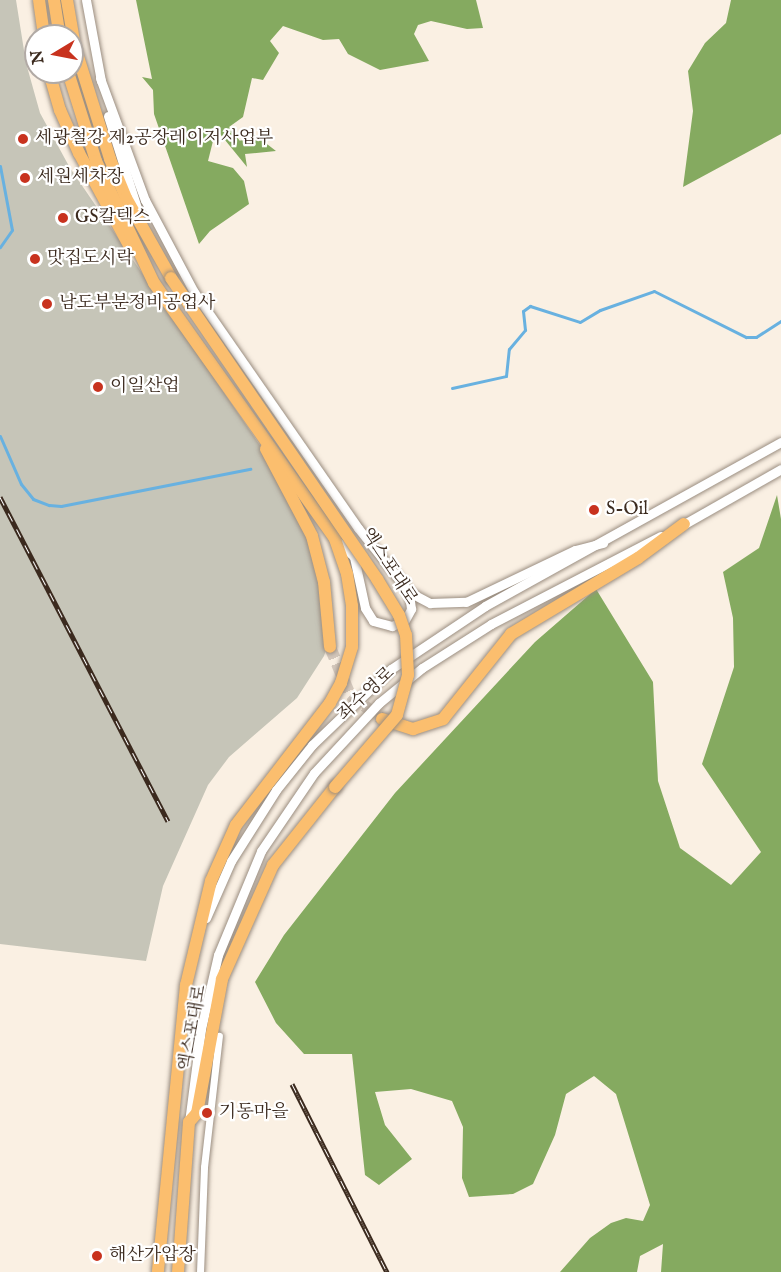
<!DOCTYPE html>
<meta charset="utf-8">
<style>
body{margin:0}
#map{position:relative;width:781px;height:1272px;overflow:hidden;background:#faf0e3;font-family:"IM FELL English","Noto Serif KR",serif}
div>[style]{position:absolute}
[style*='--x']{left:calc(var(--x)*1px);top:calc(var(--y)*1px);width:calc(var(--w)*1px);rotate:calc(var(--a)*1deg)}
.industrial>*{inset:0;background:#c6c5b8}
.forest>*{inset:0;background:#85aa60}
.stream>*{height:3px;margin:-1.5px;padding:0 1.5px;transform-origin:1.5px;border-radius:1.5px;background:#68b1e0}
.trunk-tunnel>*{height:12px;margin-top:-6px;transform-origin:0;background:repeating-linear-gradient(90deg,#d4c8bc 0 12px,transparent 0 18px)}
.roads{filter:drop-shadow(0 0 2px #9a8d80) drop-shadow(0 0 2px #9a8d80)}
.minor>*{height:7px;margin:-3.5px;padding:0 3.5px;transform-origin:3.5px;border-radius:3.5px;background:#fff}
.tertiary>*{height:9px;margin:-4.5px;padding:0 4.5px;transform-origin:4.5px;border-radius:4.5px;background:#fff}
.trunk>*{height:12px;margin:-6px;padding:0 6px;transform-origin:6px;border-radius:6px;background:#fbbe6e}
.rail>*{height:5px;margin-top:-2.5px;transform-origin:0;background:repeating-linear-gradient(90deg,#fff 0 9px,#3b2a1e 0 18px);box-sizing:border-box;border-block:2px solid #3b2a1e}
.bridges{filter:drop-shadow(0 0 2px #9a8d80) drop-shadow(0 0 2px #9a8d80)}
.trunk-bridge>*{height:12px;margin:-6px;padding:0 6px;transform-origin:6px;border-radius:6px;background:#fbbe6e}
.dots>*{width:16px;height:16px;translate:-50% -50%;box-sizing:border-box;border:3px solid #fff;border-radius:50%}
span{translate:-50% -50%;white-space:nowrap;text-align:center;line-height:1.15;-webkit-text-stroke:4.5px #fff;paint-order:stroke}
.poi-label{font-size:18px;color:#3b2a1e}
.left{translate:0 -50%;text-align:left}
.street-label{font-size:18px;color:#3b2a1e}
.north{position:absolute;left:24px;top:24px;width:60px;height:60px;box-sizing:border-box;background:#fff;border:2px solid #b1aaa5;border-radius:50%;rotate:260deg;font-size:16px;font-weight:700;line-height:24px;text-align:center;color:#3b2a1e}
.north::after{content:'';display:block;margin:auto;width:21px;height:27px;background:#c8321e;clip-path:polygon(50% 0,100% 100%,50% 72%,0 100%)}
</style>
<div id="map">
<div class="industrial">
<div style="clip-path:polygon(0 0,16px 0,26px 63px,40px 113px,70px 168px,283px 479px,308px 524px,329px 641px,324px 656px,297px 698px,229px 757px,208px 785px,163px 886px,146px 961px,0 944px)"></div>
</div>
<div class="forest">
<div style="clip-path:polygon(136px 0,476px 0,483px 28px,467px 29px,431px 21px,418px 25px,414px 34px,429px 61px,380px 70px,348px 54px,339px 39px,323px 40px,283px 26px,270px 41px,279px 53px,263px 80px,252px 78px,243px 117px,229px 127px,240px 141px,250px 131px,276px 151px,245px 154px,247px 167px,216px 129px,208px 161px,233px 168px,244px 181px,249px 204px,210px 231px,199px 244px,154px 114px,153px 90px,142px 77px,152px 79px)"></div>
<div style="clip-path:polygon(731px 0,781px 0,781px 134px,683px 187px,693px 111px,688px 71px,705px 43px,726px 23px)"></div>
<div style="clip-path:polygon(777px 495px,781px 519px,781px 1272px,661px 1272px,663px 1244px,640px 1256px,637px 1272px,560px 1272px,590px 1238px,611px 1223px,626px 1218px,643px 1221px,650px 1205px,616px 1094px,594px 1076px,566px 1094px,555px 1135px,533px 1184px,513px 1194px,469px 1197px,462px 1178px,463px 1127px,452px 1101px,411px 1089px,375px 1092px,385px 1125px,412px 1159px,379px 1185px,365px 1175px,352px 1054px,304px 1054px,276px 1023px,255px 982px,284px 935px,395px 793px,535px 642px,596px 589px,653px 682px,658px 781px,680px 848px,731px 885px,761px 852px,702px 764px,734px 667px,733px 618px,723px 572px,759px 548px)"></div>
</div>
<div class="stream">
<div style="--x:0;--y:166;--w:65;--a:79.4"></div>
<div style="--x:12;--y:230;--w:21;--a:125"></div>
<div style="--x:452;--y:388;--w:55;--a:-12.5"></div>
<div style="--x:506;--y:376;--w:27;--a:-84"></div>
<div style="--x:509;--y:349;--w:25;--a:-50"></div>
<div style="--x:525;--y:330;--w:19;--a:-96"></div>
<div style="--x:523;--y:311;--w:9;--a:-36"></div>
<div style="--x:530;--y:306;--w:52;--a:17.7"></div>
<div style="--x:580;--y:322;--w:23;--a:-31"></div>
<div style="--x:600;--y:310;--w:57;--a:-19.4"></div>
<div style="--x:654;--y:291;--w:103;--a:26.6"></div>
<div style="--x:746;--y:337;--w:10;--a:0"></div>
<div style="--x:756;--y:337;--w:30;--a:-33"></div>
<div style="--x:0;--y:436;--w:52;--a:66.4"></div>
<div style="--x:21;--y:484;--w:19;--a:51"></div>
<div style="--x:33;--y:499;--w:17;--a:21"></div>
<div style="--x:49;--y:505;--w:12;--a:5"></div>
<div style="--x:61;--y:506;--w:193;--a:-11.1"></div>
</div>
<div class="trunk-tunnel">
<div style="--x:330;--y:647;--w:52;--a:67.4"></div>
<div style="--x:350;--y:695;--w:40;--a:37"></div>
</div>
<div class="roads">
<div class="minor">
<div style="--x:200;--y:1272;--w:105;--a:-87.8"></div>
<div style="--x:204;--y:1167;--w:132;--a:-83.5"></div>
</div>
<div class="tertiary">
<div style="--x:86;--y:0;--w:82;--a:79.5"></div>
<div style="--x:100;--y:78;--w:130;--a:69.8"></div>
<div style="--x:145;--y:200;--w:104;--a:62"></div>
<div style="--x:194;--y:292;--w:287;--a:55.2"></div>
<div style="--x:358;--y:528;--w:82;--a:51.4"></div>
<div style="--x:409;--y:592;--w:24;--a:28"></div>
<div style="--x:430;--y:603;--w:36;--a:-2"></div>
<div style="--x:466;--y:602;--w:121;--a:-25.5"></div>
<div style="--x:575;--y:550;--w:29;--a:-14"></div>
<div style="--x:108;--y:116;--w:96;--a:72.5"></div>
<div style="--x:679;--y:527;--w:117;--a:-29.6"></div>
<div style="--x:335;--y:539;--w:26;--a:43"></div>
<div style="--x:354;--y:557;--w:52;--a:77.8"></div>
<div style="--x:365;--y:608;--w:15;--a:58"></div>
<div style="--x:373;--y:621;--w:20;--a:15"></div>
<div style="--x:392;--y:626;--w:14;--a:-25"></div>
<div style="--x:405;--y:620;--w:13;--a:-61"></div>
<div style="--x:411;--y:609;--w:17;--a:-97"></div>
<div style="--x:206;--y:918;--w:62;--a:-66.3"></div>
<div style="--x:231;--y:861;--w:84;--a:-57.6"></div>
<div style="--x:276;--y:790;--w:58;--a:-51.3"></div>
<div style="--x:312;--y:745;--w:110;--a:-43.9"></div>
<div style="--x:391;--y:669;--w:113;--a:-33.8"></div>
<div style="--x:485;--y:606;--w:338;--a:-29"></div>
<div style="--x:189;--y:1122;--w:94;--a:-82.6"></div>
<div style="--x:201;--y:1029;--w:76;--a:-77.1"></div>
<div style="--x:218;--y:955;--w:113;--a:-67.5"></div>
<div style="--x:261;--y:851;--w:94;--a:-55.8"></div>
<div style="--x:314;--y:773;--w:96;--a:-47.1"></div>
<div style="--x:379;--y:703;--w:55;--a:-39.1"></div>
<div style="--x:422;--y:668;--w:82;--a:-32.5"></div>
<div style="--x:491;--y:624;--w:191;--a:-27.4"></div>
</div>
<div class="trunk">
<div style="--x:39;--y:0;--w:36;--a:82"></div>
<div style="--x:54;--y:0;--w:36;--a:81"></div>
<div style="--x:67;--y:0;--w:48;--a:80.3"></div>
<div style="--x:75;--y:47;--w:117;--a:72.6"></div>
<div style="--x:110;--y:159;--w:42;--a:67.7"></div>
<div style="--x:126;--y:198;--w:92;--a:60.6"></div>
<div style="--x:49;--y:72;--w:40;--a:74"></div>
<div style="--x:60;--y:110;--w:47;--a:66.2"></div>
<div style="--x:79;--y:153;--w:107;--a:61.5"></div>
<div style="--x:68;--y:72;--w:93;--a:72.5"></div>
<div style="--x:96;--y:161;--w:135;--a:64.6"></div>
<div style="--x:154;--y:283;--w:314;--a:54.7"></div>
<div style="--x:335;--y:539;--w:37;--a:71"></div>
<div style="--x:347;--y:574;--w:32;--a:81"></div>
<div style="--x:352;--y:606;--w:41;--a:90"></div>
<div style="--x:352;--y:647;--w:38;--a:107"></div>
<div style="--x:341;--y:683;--w:23;--a:119"></div>
<div style="--x:330;--y:703;--w:154;--a:127.6"></div>
<div style="--x:236;--y:825;--w:61;--a:114.1"></div>
<div style="--x:211;--y:881;--w:107;--a:103.5"></div>
<div style="--x:186;--y:985;--w:288;--a:95.6"></div>
<div style="--x:266;--y:449;--w:98;--a:62.1"></div>
<div style="--x:312;--y:536;--w:48;--a:75.4"></div>
<div style="--x:324;--y:582;--w:65;--a:84.7"></div>
<div style="--x:382;--y:719;--w:33;--a:18"></div>
<div style="--x:413;--y:729;--w:32;--a:-18"></div>
<div style="--x:443;--y:719;--w:109;--a:-51.3"></div>
<div style="--x:511;--y:634;--w:148;--a:-30.9"></div>
<div style="--x:638;--y:558;--w:57;--a:-36.5"></div>
<div style="--x:178;--y:1272;--w:150;--a:-85.8"></div>
<div style="--x:189;--y:1122;--w:12;--a:-48"></div>
<div style="--x:197;--y:1113;--w:136;--a:-79.4"></div>
<div style="--x:222;--y:979;--w:125;--a:-65.9"></div>
<div style="--x:273;--y:865;--w:100;--a:-51.5"></div>
</div>
</div>
<div class="rail">
<div style="--x:0;--y:497;--w:365;--a:62.6"></div>
<div style="--x:292;--y:1084;--w:211;--a:63.2"></div>
</div>
<div class="bridges">
<div class="trunk-bridge">
<div style="--x:171;--y:278;--w:365;--a:55.6"></div>
<div style="--x:377;--y:579;--w:42;--a:58.6"></div>
<div style="--x:399;--y:615;--w:21;--a:71"></div>
<div style="--x:406;--y:635;--w:40;--a:87.1"></div>
<div style="--x:408;--y:675;--w:41;--a:105.4"></div>
<div style="--x:397;--y:715;--w:95;--a:130.7"></div>
</div>
</div>
<div class="dots">
<div style="left:23px;top:139px;background:#c8321e"></div>
<div style="left:25px;top:178px;background:#c8321e"></div>
<div style="left:63px;top:218px;background:#c8321e"></div>
<div style="left:35px;top:259px;background:#c8321e"></div>
<div style="left:47px;top:304px;background:#c8321e"></div>
<div style="left:98px;top:387px;background:#c8321e"></div>
<div style="left:594px;top:510px;background:#c8321e"></div>
<div style="left:207px;top:1113px;background:#c8321e"></div>
<div style="left:97px;top:1256px;background:#c8321e"></div>
</div>
<div class="poi-label">
<span class="left" style="left:35px;top:139px">세광철강 제2공장레이저사업부</span>
<span class="left" style="left:37px;top:178px">세원세차장</span>
<span class="left" style="left:75px;top:218px">GS칼텍스</span>
<span class="left" style="left:47px;top:259px">맛집도시락</span>
<span class="left" style="left:59px;top:304px">남도부분정비공업사</span>
<span class="left" style="left:110px;top:387px">이일산업</span>
<span class="left" style="left:606px;top:510px">S-Oil</span>
<span class="left" style="left:219px;top:1113px">기동마을</span>
<span class="left" style="left:109px;top:1256px">해산가압장</span>
</div>
<div class="street-label">
<span style="left:388px;top:567px;rotate:57deg">엑스포대로</span>
<span style="left:367px;top:695px;rotate:-43deg">좌수영로</span>
<span style="left:194px;top:1028px;rotate:-80deg">엑스포대로</span>
</div>
<div class="north">N</div>
</div>
